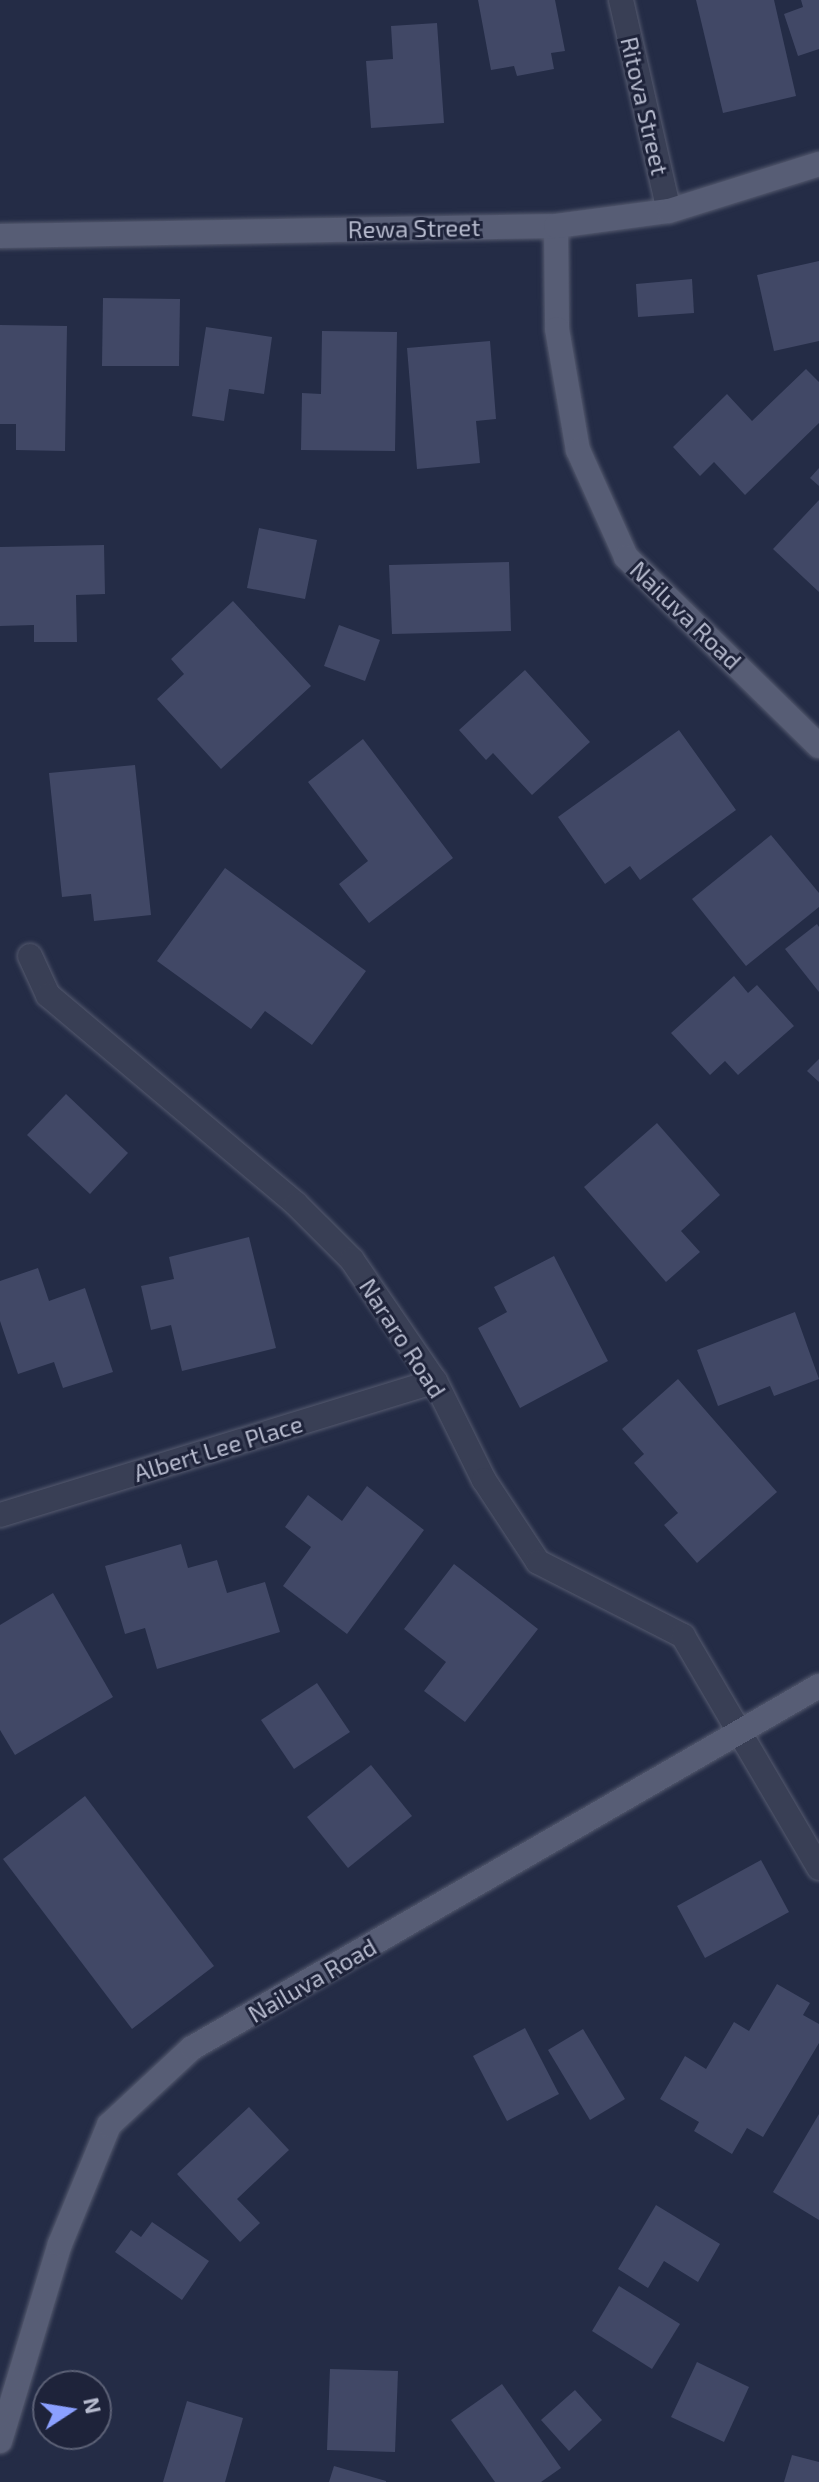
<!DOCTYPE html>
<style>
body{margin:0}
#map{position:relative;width:819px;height:2482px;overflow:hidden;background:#242c46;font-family:"Exo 2",sans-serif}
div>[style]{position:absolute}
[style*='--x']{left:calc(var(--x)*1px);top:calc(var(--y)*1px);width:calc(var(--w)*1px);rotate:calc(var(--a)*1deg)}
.building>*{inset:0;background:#414866}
.roads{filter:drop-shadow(0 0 2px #555a6f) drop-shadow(0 0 2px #555a6f)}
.minor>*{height:24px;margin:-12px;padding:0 12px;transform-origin:12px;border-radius:12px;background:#393f55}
.major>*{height:24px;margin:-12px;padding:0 12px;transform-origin:12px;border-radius:12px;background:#575d75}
span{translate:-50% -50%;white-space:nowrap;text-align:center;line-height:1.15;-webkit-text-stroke:6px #1e233a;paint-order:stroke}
.street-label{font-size:24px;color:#b7bbce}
.north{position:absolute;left:32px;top:2370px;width:80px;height:80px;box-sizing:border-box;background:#1e233a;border:2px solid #5b6075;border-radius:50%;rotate:78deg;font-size:22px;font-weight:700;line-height:32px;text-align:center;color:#b7bbce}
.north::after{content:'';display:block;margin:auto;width:28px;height:36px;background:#8ba0ff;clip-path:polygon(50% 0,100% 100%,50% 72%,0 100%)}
</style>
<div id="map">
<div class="building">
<div style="clip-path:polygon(478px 0,555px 0,565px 51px,551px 53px,554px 69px,517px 76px,514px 66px,491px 70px)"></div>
<div style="clip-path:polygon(696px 0,774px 0,796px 96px,723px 113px)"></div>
<div style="clip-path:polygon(801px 0,819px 0,819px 49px,798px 56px,784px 14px,803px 7px)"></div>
<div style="clip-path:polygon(437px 23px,444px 123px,371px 128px,366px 61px,393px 59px,391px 26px)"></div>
<div style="clip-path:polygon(819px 261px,819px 341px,774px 351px,757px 275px)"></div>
<div style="clip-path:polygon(692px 279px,694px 313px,638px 317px,636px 284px)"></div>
<div style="clip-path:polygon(103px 298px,180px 299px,179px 366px,102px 366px)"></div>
<div style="clip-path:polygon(0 325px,67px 326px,65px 451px,16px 450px,16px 424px,0 424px)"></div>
<div style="clip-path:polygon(206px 327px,272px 337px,264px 394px,229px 389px,224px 421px,192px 416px)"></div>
<div style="clip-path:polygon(322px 331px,397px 332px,395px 451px,301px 450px,302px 393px,321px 394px)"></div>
<div style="clip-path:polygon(490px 341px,496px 419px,476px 421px,480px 463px,417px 469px,407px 348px)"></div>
<div style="clip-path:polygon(806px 369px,819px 382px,819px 423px,745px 495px,714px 462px,700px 476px,673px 447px,727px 394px,752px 421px)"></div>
<div style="clip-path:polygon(819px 468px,819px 486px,810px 478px)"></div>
<div style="clip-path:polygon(819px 500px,819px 592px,773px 549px)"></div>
<div style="clip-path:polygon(259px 528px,317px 540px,305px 599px,247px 588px)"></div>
<div style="clip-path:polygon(104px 545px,105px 594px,76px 595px,77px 642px,34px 642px,34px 625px,0 626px,0 547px)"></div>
<div style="clip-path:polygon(509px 562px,511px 631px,392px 634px,389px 565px)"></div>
<div style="clip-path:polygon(233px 601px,311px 686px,221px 769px,157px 699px,184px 674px,171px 659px)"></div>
<div style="clip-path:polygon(339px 625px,380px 640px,365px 681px,324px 666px)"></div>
<div style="clip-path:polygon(525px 670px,590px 742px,532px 795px,493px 753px,486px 760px,459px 730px)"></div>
<div style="clip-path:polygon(679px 730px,736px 810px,640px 880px,630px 866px,605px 884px,558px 817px)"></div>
<div style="clip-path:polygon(363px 739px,453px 858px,369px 923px,339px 884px,368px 861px,308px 782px)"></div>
<div style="clip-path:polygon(135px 765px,151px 915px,94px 921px,91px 894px,62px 897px,49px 773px)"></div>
<div style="clip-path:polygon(771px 835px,819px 893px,819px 907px,746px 966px,692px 899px)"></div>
<div style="clip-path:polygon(225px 868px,366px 971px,312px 1045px,265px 1011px,251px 1029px,157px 961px)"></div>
<div style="clip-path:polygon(817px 924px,819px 927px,819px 992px,785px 949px)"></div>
<div style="clip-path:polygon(734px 976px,748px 993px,757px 985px,794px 1026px,738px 1075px,725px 1061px,710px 1075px,671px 1033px)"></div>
<div style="clip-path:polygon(819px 1059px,819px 1082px,807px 1071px)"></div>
<div style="clip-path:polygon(66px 1094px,128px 1153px,90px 1194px,27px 1135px)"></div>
<div style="clip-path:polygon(657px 1123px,720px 1195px,681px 1231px,700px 1252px,666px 1282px,584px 1187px)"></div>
<div style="clip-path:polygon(249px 1237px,276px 1348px,182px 1371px,171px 1325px,151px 1330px,141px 1286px,174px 1279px,169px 1257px)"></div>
<div style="clip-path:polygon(554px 1256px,608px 1361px,520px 1408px,478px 1328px,507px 1312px,494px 1287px)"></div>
<div style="clip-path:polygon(38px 1268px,49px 1301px,85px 1288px,113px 1372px,63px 1388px,54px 1362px,18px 1374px,0 1321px,0 1281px)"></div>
<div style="clip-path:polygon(795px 1312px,819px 1379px,774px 1396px,770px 1386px,718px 1406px,697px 1350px)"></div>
<div style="clip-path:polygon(678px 1379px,777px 1492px,697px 1563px,664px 1525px,678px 1513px,634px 1463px,644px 1454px,622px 1429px)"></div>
<div style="clip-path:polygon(367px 1486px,424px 1530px,347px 1634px,283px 1586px,311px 1547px,285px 1527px,308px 1495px,342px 1521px)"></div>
<div style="clip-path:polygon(181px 1544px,188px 1568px,217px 1560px,227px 1593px,265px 1582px,280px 1632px,157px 1669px,145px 1628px,125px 1634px,105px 1566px)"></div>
<div style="clip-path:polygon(454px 1564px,538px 1629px,465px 1722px,424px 1691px,446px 1662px,404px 1629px)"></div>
<div style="clip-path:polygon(53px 1593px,113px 1697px,15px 1755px,0 1730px,0 1625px)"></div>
<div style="clip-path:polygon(317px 1683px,350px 1732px,294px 1769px,261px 1720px)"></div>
<div style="clip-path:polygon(371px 1765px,412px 1816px,348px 1868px,307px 1817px)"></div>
<div style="clip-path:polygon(85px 1796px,214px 1966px,132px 2029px,3px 1859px)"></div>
<div style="clip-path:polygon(761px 1860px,789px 1912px,705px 1958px,677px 1906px)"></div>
<div style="clip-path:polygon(777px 1984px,810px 2003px,803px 2015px,819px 2024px,819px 2043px,763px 2137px,747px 2128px,732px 2154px,694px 2131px,699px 2122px,660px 2099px,685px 2056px,706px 2069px,734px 2022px,749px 2031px)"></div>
<div style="clip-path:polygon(525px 2028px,559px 2094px,507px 2121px,473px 2056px)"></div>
<div style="clip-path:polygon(583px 2029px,625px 2099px,590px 2120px,548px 2050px)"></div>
<div style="clip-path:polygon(249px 2107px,289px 2150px,237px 2199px,260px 2223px,240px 2242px,177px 2174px)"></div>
<div style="clip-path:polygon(819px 2114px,819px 2220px,773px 2192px)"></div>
<div style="clip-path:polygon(656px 2205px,720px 2244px,698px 2282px,664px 2261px,648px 2288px,618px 2269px)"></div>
<div style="clip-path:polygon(152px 2222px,209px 2261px,182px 2300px,115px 2252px,131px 2230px,141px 2237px)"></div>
<div style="clip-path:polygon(619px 2286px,680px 2324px,652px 2369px,592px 2331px)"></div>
<div style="clip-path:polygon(697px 2362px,749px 2387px,724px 2442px,671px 2417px)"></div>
<div style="clip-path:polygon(330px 2369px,398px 2371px,395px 2452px,327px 2450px)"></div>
<div style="clip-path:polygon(502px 2384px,561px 2468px,541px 2482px,495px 2482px,451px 2420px)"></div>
<div style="clip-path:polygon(575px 2390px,602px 2420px,569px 2451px,541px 2420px)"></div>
<div style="clip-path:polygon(187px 2401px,243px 2418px,225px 2482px,163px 2482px)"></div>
<div style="clip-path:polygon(792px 2455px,819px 2462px,819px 2482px,784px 2482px)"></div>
<div style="clip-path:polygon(334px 2466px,386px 2481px,386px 2482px,329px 2482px)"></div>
</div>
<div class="roads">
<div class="minor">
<div style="--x:621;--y:0;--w:216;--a:77.2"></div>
<div style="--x:30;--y:956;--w:43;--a:65.2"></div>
<div style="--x:48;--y:995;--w:324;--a:40.1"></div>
<div style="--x:296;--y:1204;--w:79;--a:45"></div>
<div style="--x:352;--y:1260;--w:147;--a:55.6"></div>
<div style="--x:435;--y:1381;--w:110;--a:63.7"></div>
<div style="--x:484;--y:1480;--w:98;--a:56.6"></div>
<div style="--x:538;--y:1562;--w:163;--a:27"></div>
<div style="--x:683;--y:1636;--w:269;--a:59.6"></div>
<div style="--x:0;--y:1515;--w:455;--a:-17.1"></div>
</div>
<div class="major">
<div style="--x:556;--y:226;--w:103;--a:89.4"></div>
<div style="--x:557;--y:329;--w:123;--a:80.2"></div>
<div style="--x:578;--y:450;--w:117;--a:65.8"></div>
<div style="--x:626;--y:557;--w:270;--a:44.4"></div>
<div style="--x:0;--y:236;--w:556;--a:-1.03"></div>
<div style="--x:556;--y:226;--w:114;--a:-7.6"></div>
<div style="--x:669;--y:211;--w:157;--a:-17.4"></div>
<div style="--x:0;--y:2441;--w:206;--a:-73.1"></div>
<div style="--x:60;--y:2244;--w:129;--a:-67.6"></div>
<div style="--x:109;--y:2125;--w:113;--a:-42.9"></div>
<div style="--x:192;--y:2048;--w:724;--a:-30"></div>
</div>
</div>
<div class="street-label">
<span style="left:645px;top:106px;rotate:77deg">Ritova Street</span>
<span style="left:414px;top:228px;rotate:-1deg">Rewa Street</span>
<span style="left:686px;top:615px;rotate:44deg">Nailuva Road</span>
<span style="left:403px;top:1338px;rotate:57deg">Nararo Road</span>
<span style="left:218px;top:1448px;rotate:-17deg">Albert Lee Place</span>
<span style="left:312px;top:1980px;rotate:-30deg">Nailuva Road</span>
</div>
<div class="north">N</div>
</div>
